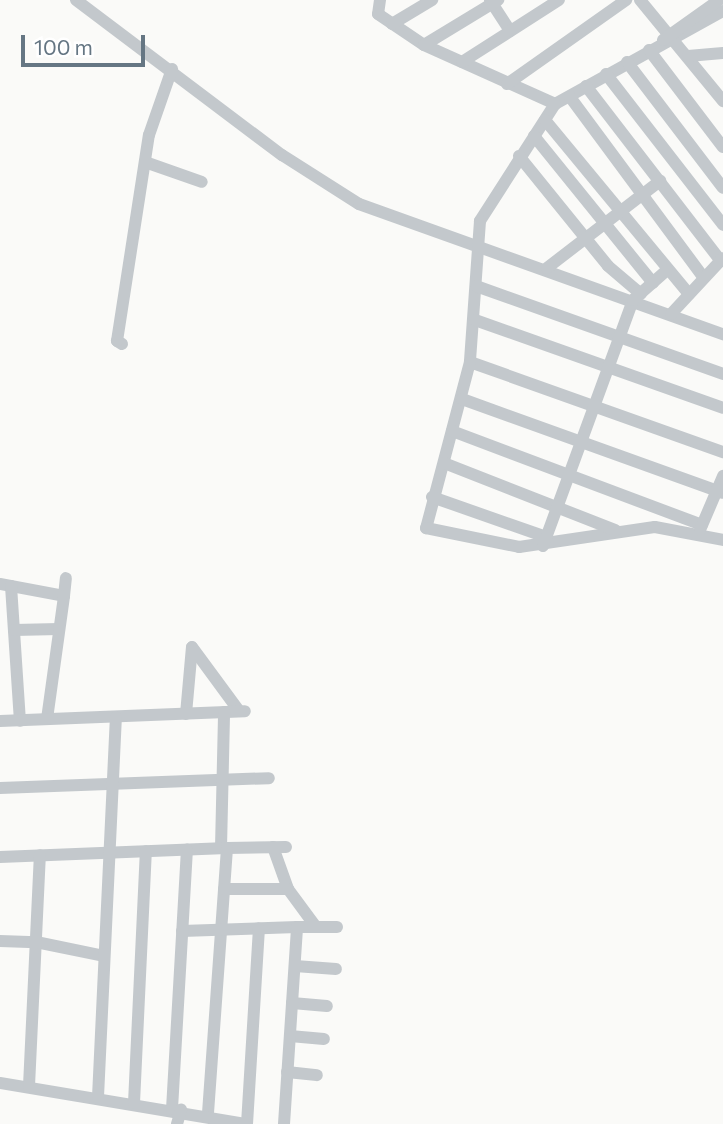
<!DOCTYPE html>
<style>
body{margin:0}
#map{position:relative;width:723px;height:1124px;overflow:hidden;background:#fafaf8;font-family:Commissioner,sans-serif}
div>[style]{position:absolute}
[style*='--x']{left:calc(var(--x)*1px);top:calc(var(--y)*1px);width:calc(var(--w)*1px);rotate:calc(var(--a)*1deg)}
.minor>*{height:12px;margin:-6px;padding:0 6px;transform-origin:6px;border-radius:6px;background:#c3c8cc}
span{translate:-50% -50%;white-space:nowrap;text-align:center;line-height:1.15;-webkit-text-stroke:7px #fff;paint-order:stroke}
.scale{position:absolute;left:21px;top:35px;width:124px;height:32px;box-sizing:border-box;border:4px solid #657683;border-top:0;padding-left:9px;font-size:21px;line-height:24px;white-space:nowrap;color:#657683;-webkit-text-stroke:5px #fff;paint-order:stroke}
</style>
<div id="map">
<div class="minor">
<div style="--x:76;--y:0;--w:258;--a:37"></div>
<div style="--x:282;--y:155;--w:91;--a:32.5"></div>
<div style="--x:359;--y:204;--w:387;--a:19.7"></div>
<div style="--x:380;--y:0;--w:14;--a:98"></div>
<div style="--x:378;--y:14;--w:55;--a:34"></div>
<div style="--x:424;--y:45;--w:144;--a:24.2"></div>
<div style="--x:555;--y:104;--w:192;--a:-29"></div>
<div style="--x:490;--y:0;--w:37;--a:57"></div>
<div style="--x:640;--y:0;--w:131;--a:50.6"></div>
<div style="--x:392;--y:24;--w:47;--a:-31"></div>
<div style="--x:663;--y:40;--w:69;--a:-35.5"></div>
<div style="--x:424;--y:45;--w:87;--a:-31.3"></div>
<div style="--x:649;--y:50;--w:122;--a:52.7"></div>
<div style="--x:688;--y:56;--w:35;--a:-5"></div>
<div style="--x:462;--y:62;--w:115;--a:-32.6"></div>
<div style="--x:627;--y:62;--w:158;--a:52.7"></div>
<div style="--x:606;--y:74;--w:191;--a:52.2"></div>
<div style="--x:507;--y:84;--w:146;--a:-35.2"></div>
<div style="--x:586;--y:86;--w:221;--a:52.4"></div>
<div style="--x:570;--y:97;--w:225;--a:53.5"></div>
<div style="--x:555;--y:104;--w:139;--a:122.7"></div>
<div style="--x:480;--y:221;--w:141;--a:94.1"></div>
<div style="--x:470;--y:362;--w:269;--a:19.6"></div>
<div style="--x:545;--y:120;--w:226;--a:50.4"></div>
<div style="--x:534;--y:136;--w:189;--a:51"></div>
<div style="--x:519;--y:156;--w:141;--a:51"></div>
<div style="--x:608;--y:266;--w:43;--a:40.3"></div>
<div style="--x:145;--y:162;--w:60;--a:19.3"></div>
<div style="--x:547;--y:268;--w:143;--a:-37.6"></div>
<div style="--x:476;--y:286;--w:262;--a:19.6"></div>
<div style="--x:671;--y:314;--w:76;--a:-47.1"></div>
<div style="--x:475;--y:320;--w:263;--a:19.5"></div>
<div style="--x:122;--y:344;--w:6;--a:-149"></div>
<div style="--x:117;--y:341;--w:208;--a:-81.2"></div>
<div style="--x:149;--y:135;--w:70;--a:-70.8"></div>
<div style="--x:470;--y:362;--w:172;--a:104.8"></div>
<div style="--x:426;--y:528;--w:95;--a:11.5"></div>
<div style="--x:519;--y:547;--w:137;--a:-8.4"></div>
<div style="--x:655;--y:527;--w:69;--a:10.8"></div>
<div style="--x:462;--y:399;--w:277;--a:19.8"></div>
<div style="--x:452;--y:431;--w:267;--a:20.6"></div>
<div style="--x:444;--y:463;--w:184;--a:21.4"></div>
<div style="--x:432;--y:497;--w:121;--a:19.3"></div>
<div style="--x:700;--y:530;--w:59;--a:-66.9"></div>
<div style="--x:543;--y:546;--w:262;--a:-69.9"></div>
<div style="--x:633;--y:300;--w:45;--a:-41.4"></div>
<div style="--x:0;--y:584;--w:65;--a:10.6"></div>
<div style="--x:64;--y:596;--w:18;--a:-84"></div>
<div style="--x:11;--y:586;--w:135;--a:86.2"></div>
<div style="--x:14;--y:630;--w:45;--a:-1.3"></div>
<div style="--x:186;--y:714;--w:67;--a:-84.9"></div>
<div style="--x:192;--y:647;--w:79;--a:53.7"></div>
<div style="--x:47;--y:719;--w:124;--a:-82.1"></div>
<div style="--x:0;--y:721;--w:245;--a:-2.3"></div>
<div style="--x:0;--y:788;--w:269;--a:-2.1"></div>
<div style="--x:273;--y:847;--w:45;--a:70.3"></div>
<div style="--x:288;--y:889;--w:47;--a:53.6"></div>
<div style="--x:221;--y:848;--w:136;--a:-88.7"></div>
<div style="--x:227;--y:848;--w:59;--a:-1"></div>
<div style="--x:0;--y:857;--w:227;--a:-2.3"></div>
<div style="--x:227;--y:848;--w:269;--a:94.1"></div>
<div style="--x:224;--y:889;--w:64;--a:0"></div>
<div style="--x:182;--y:931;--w:115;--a:-2"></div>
<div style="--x:0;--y:941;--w:36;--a:2"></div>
<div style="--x:36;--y:942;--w:69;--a:11.6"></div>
<div style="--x:295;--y:966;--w:41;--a:4.2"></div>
<div style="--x:292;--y:1003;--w:35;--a:5"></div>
<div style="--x:290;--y:1036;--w:34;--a:5"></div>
<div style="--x:287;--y:1072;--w:30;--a:6"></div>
<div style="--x:0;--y:1083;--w:247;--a:9.5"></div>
<div style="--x:29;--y:1086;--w:231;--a:-87.3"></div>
<div style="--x:98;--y:1097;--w:380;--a:-87.3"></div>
<div style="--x:134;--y:1103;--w:252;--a:-87.3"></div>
<div style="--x:172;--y:1109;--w:260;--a:-86.7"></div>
<div style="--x:177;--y:1124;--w:15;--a:-74"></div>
<div style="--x:247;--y:1124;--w:196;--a:-86.5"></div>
<div style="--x:284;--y:1124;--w:197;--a:-86.2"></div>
<div style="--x:297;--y:927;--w:40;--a:0"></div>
</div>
<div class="scale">100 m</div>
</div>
